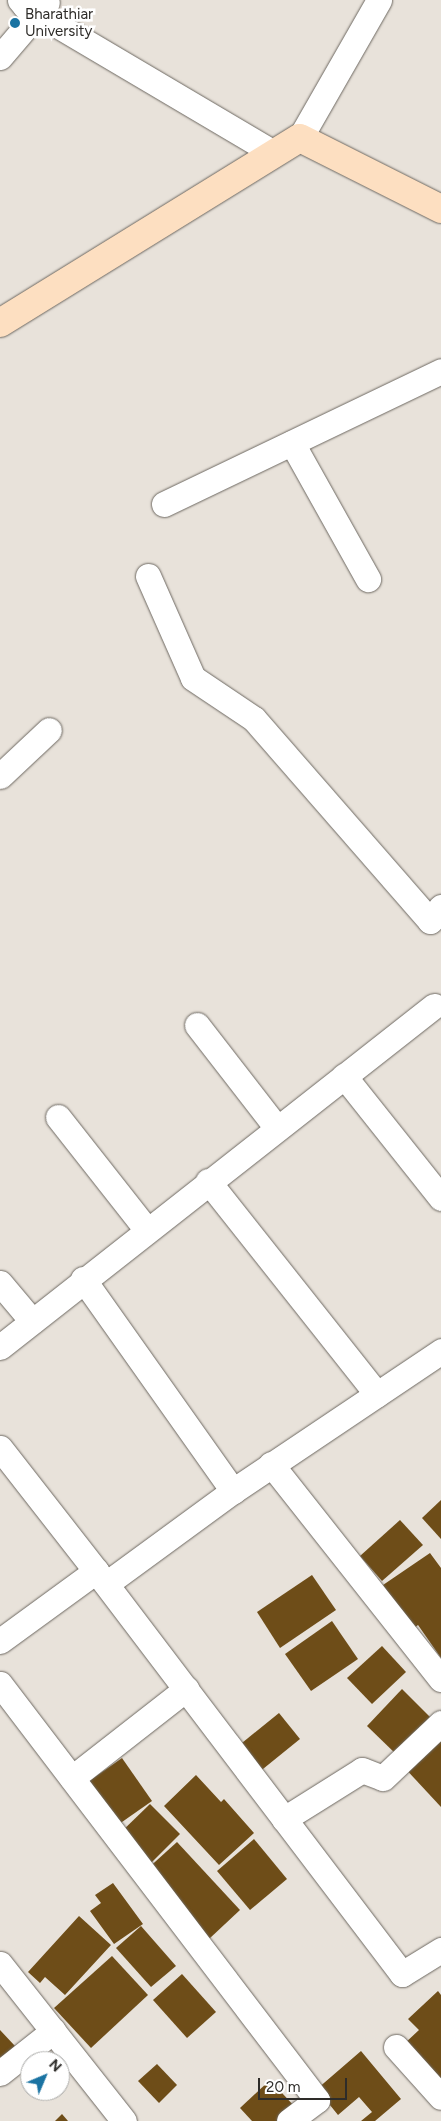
<!DOCTYPE html>
<style>
body{margin:0}
#map{position:relative;width:441px;height:2121px;overflow:hidden;background:#e8e2da;font-family:Figtree,sans-serif}
div>[style]{position:absolute}
[style*='--x']{left:calc(var(--x)*1px);top:calc(var(--y)*1px);width:calc(var(--w)*1px);rotate:calc(var(--a)*1deg)}
.building>*{inset:0;background:#6e4d18}
.roads{filter:drop-shadow(0 0 1px #6d6861) drop-shadow(0 0 1px #6d6861)}
.street>*{height:25px;margin:-12.5px;padding:0 12.5px;transform-origin:12.5px;border-radius:12.5px;background:#fff}
.secondary>*{height:28px;margin:-14px;padding:0 14px;transform-origin:14px;border-radius:14px;background:#fddfc1}
.dots>*{width:14px;height:14px;translate:-50% -50%;box-sizing:border-box;border:2px solid #fff;border-radius:50%}
span{translate:-50% -50%;white-space:nowrap;text-align:center;line-height:1.15;-webkit-text-stroke:5px #fff;paint-order:stroke}
.poi-label{font-size:15px;color:#2e2c29}
.left{translate:0 -50%;text-align:left}
.north{position:absolute;left:20px;top:2051px;width:50px;height:50px;box-sizing:border-box;background:#fff;border:1px solid #ababa9;border-radius:50%;rotate:45deg;font-size:14px;font-weight:700;line-height:20px;text-align:center;color:#2e2c29}
.north::after{content:'';display:block;margin:auto;width:18px;height:22px;background:#1a73a2;clip-path:polygon(50% 0,100% 100%,50% 72%,0 100%)}
.scale{position:absolute;left:258px;top:2078px;width:89px;height:22px;box-sizing:border-box;border:2px solid #2e2c29;border-top:0;padding-left:6px;font-size:15px;line-height:18px;white-space:nowrap;color:#2e2c29;-webkit-text-stroke:4px #fff;paint-order:stroke}
</style>
<div id="map">
<div class="building">
<div style="clip-path:polygon(441px 1500px,441px 1539px,422px 1518px)"></div>
<div style="clip-path:polygon(400px 1520px,423px 1545px,382px 1581px,360px 1556px)"></div>
<div style="clip-path:polygon(430px 1553px,441px 1568px,441px 1658px,418px 1625px,413px 1629px,383px 1585px)"></div>
<div style="clip-path:polygon(312px 1575px,336px 1610px,280px 1648px,257px 1612px)"></div>
<div style="clip-path:polygon(332px 1621px,358px 1659px,311px 1691px,285px 1654px)"></div>
<div style="clip-path:polygon(382px 1646px,406px 1672px,372px 1704px,347px 1678px)"></div>
<div style="clip-path:polygon(402px 1689px,435px 1722px,400px 1758px,367px 1726px)"></div>
<div style="clip-path:polygon(279px 1713px,300px 1739px,258px 1773px,237px 1747px)"></div>
<div style="clip-path:polygon(441px 1729px,441px 1807px,402px 1765px)"></div>
<div style="clip-path:polygon(122px 1758px,152px 1801px,112px 1829px,82px 1786px)"></div>
<div style="clip-path:polygon(196px 1775px,221px 1802px,224px 1799px,254px 1833px,219px 1865px,164px 1806px)"></div>
<div style="clip-path:polygon(150px 1804px,180px 1834px,148px 1866px,118px 1835px)"></div>
<div style="clip-path:polygon(254px 1839px,287px 1879px,250px 1910px,217px 1871px)"></div>
<div style="clip-path:polygon(177px 1842px,240px 1910px,209px 1939px,145px 1871px)"></div>
<div style="clip-path:polygon(113px 1883px,143px 1924px,114px 1944px,90px 1911px,101px 1903px,95px 1895px)"></div>
<div style="clip-path:polygon(79px 1916px,111px 1945px,65px 1995px,45px 1977px,40px 1983px,28px 1972px)"></div>
<div style="clip-path:polygon(141px 1926px,176px 1966px,151px 1987px,116px 1948px)"></div>
<div style="clip-path:polygon(112px 1956px,148px 1995px,91px 2048px,54px 2008px)"></div>
<div style="clip-path:polygon(182px 1974px,216px 2012px,187px 2038px,153px 2000px)"></div>
<div style="clip-path:polygon(438px 1991px,441px 1995px,441px 2084px,404px 2044px,419px 2030px,408px 2019px)"></div>
<div style="clip-path:polygon(0 2030px,15px 2046px,0 2059px)"></div>
<div style="clip-path:polygon(361px 2051px,401px 2099px,375px 2121px,361px 2121px,372px 2112px,359px 2097px,338px 2115px,317px 2089px)"></div>
<div style="clip-path:polygon(157px 2064px,177px 2085px,159px 2103px,138px 2081px)"></div>
<div style="clip-path:polygon(270px 2080px,295px 2107px,280px 2121px,252px 2121px,240px 2108px)"></div>
<div style="clip-path:polygon(62px 2114px,68px 2121px,55px 2121px)"></div>
</div>
<div class="roads">
<div class="street">
<div style="--x:20;--y:0;--w:8;--a:50"></div>
<div style="--x:25;--y:6;--w:289;--a:30.6"></div>
<div style="--x:0;--y:57;--w:72;--a:-49.5"></div>
<div style="--x:300;--y:138;--w:159;--a:-60.2"></div>
<div style="--x:292;--y:443;--w:156;--a:60.8"></div>
<div style="--x:164;--y:504;--w:307;--a:-25.6"></div>
<div style="--x:148;--y:576;--w:111;--a:66.2"></div>
<div style="--x:193;--y:678;--w:73;--a:33.9"></div>
<div style="--x:254;--y:719;--w:268;--a:48.9"></div>
<div style="--x:430;--y:921;--w:18;--a:-52"></div>
<div style="--x:0;--y:776;--w:67;--a:-43.2"></div>
<div style="--x:197;--y:1025;--w:130;--a:52.2"></div>
<div style="--x:344;--y:1076;--w:156;--a:51.5"></div>
<div style="--x:58;--y:1117;--w:144;--a:51.8"></div>
<div style="--x:208;--y:1181;--w:272;--a:51.6"></div>
<div style="--x:83;--y:1279;--w:260;--a:54.7"></div>
<div style="--x:233;--y:1491;--w:157;--a:143.8"></div>
<div style="--x:0;--y:1283;--w:50;--a:49.9"></div>
<div style="--x:0;--y:1347;--w:552;--a:-38.16"></div>
<div style="--x:0;--y:1448;--w:156;--a:52"></div>
<div style="--x:271;--y:1464;--w:274;--a:51.7"></div>
<div style="--x:233;--y:1491;--w:251;--a:-33.9"></div>
<div style="--x:0;--y:1641;--w:119;--a:-36.1"></div>
<div style="--x:96;--y:1571;--w:506;--a:52.79"></div>
<div style="--x:402;--y:1974;--w:46;--a:-31.6"></div>
<div style="--x:0;--y:1684;--w:523;--a:52.69"></div>
<div style="--x:317;--y:2100;--w:35;--a:143"></div>
<div style="--x:72;--y:1778;--w:145;--a:-38"></div>
<div style="--x:284;--y:1819;--w:92;--a:-32.1"></div>
<div style="--x:362;--y:1770;--w:22;--a:21"></div>
<div style="--x:383;--y:1778;--w:80;--a:-43.5"></div>
<div style="--x:0;--y:1964;--w:200;--a:51.7"></div>
<div style="--x:396;--y:2047;--w:67;--a:48"></div>
<div style="--x:0;--y:2073;--w:68;--a:-38.4"></div>
</div>
<div class="secondary">
<div style="--x:0;--y:323;--w:352;--a:-31.7"></div>
<div style="--x:300;--y:138;--w:158;--a:26.7"></div>
</div>
</div>
<div class="dots">
<div style="left:15px;top:23px;background:#1a73a2"></div>
</div>
<div class="poi-label">
<span class="left" style="left:25px;top:23px">Bharathiar<br>University</span>
</div>
<div class="north">N</div>
<div class="scale">20 m</div>
</div>
